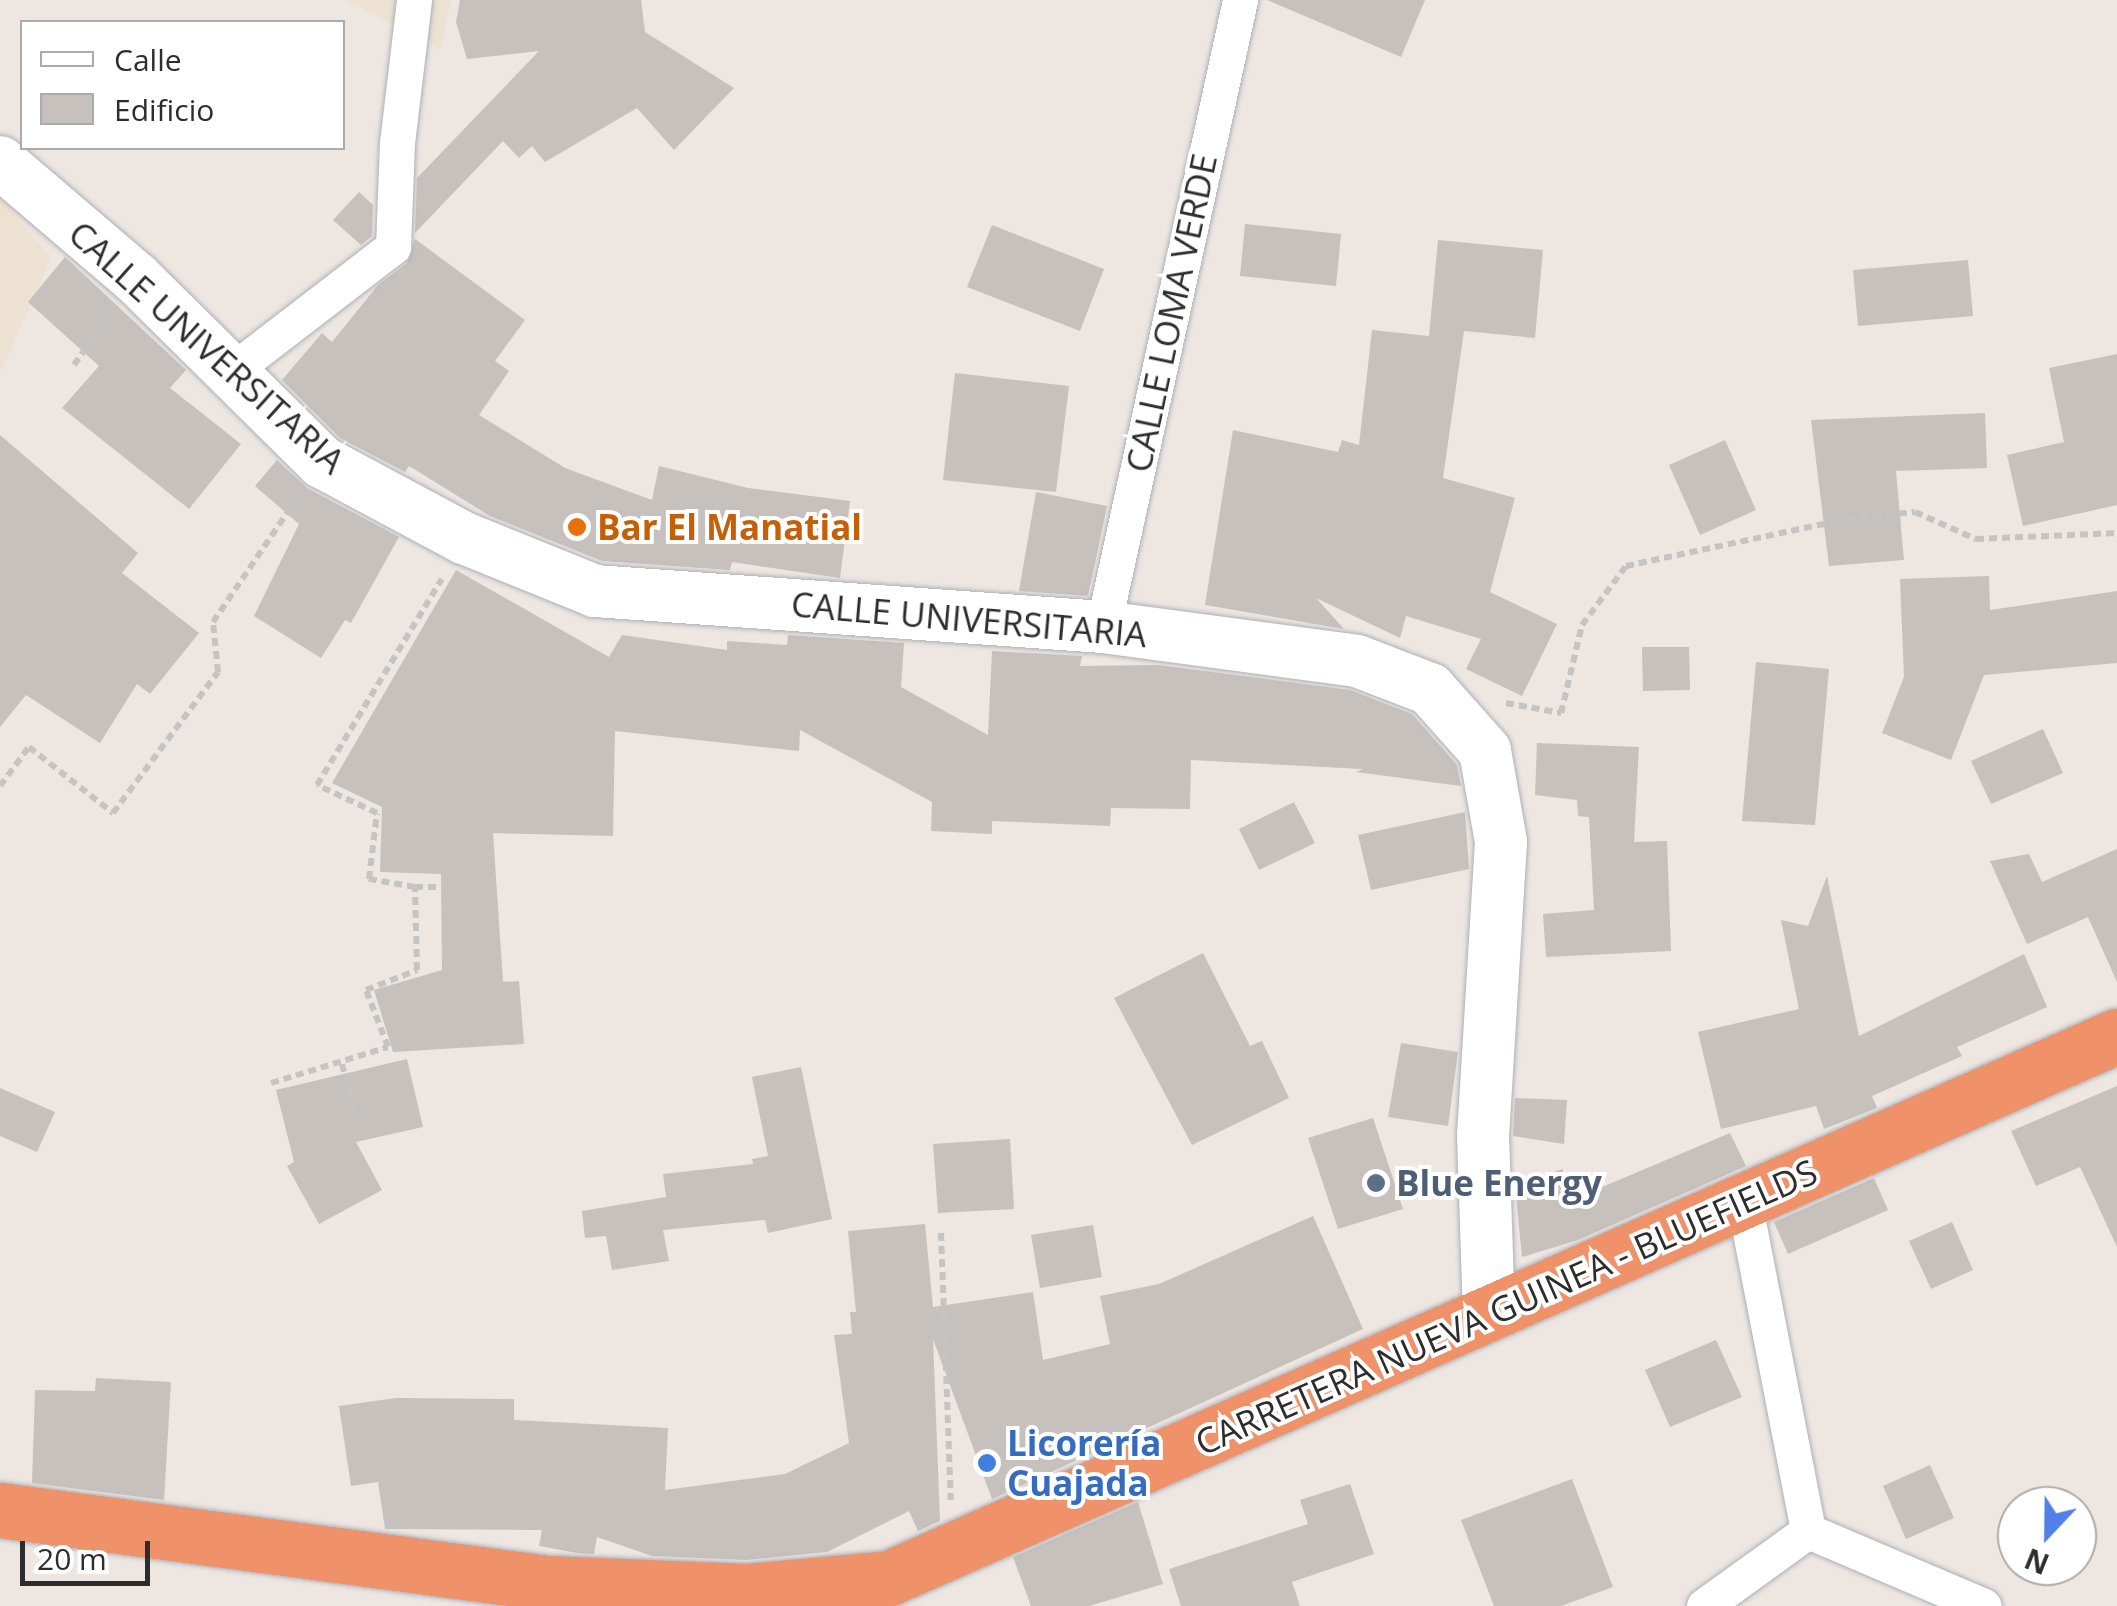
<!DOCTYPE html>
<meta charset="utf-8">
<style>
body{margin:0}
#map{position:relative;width:2117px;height:1606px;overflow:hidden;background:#ede6e1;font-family:"Open Sans",sans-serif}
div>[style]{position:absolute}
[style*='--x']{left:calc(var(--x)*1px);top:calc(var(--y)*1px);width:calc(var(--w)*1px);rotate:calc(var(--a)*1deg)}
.education>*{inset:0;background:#ede1d2}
.building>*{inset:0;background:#c6c1bc}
.path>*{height:6px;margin-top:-3px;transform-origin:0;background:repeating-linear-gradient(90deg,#c4c4c4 0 8px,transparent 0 13px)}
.roads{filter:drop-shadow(0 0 2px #adb0b8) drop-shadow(0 0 2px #adb0b8)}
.street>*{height:35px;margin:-17.5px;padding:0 17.5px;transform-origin:17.5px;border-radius:17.5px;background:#fff}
.secondary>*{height:52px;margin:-26px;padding:0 26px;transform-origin:26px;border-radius:26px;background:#fff}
.highway>*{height:55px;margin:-27.5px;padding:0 27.5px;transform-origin:27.5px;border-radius:27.5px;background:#f09269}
.dots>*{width:28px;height:28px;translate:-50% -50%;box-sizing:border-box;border:5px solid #fff;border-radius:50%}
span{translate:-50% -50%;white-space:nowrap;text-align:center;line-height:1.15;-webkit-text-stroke:8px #fff;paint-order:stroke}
.street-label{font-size:35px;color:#2d2d2d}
.food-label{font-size:35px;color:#c56008;font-weight:700}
.left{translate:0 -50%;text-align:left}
.service-label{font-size:35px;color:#4e5e75;font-weight:700}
.shop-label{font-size:35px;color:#366cbe;font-weight:700}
.legend{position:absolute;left:20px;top:20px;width:325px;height:130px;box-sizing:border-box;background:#fff;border:2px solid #ababab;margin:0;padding:12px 18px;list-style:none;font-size:30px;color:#2d2d2d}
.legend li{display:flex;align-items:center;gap:20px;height:50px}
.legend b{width:50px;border:2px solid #ababab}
.north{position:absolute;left:1997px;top:1486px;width:100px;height:100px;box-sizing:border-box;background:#fff;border:2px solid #ababab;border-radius:50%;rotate:202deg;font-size:28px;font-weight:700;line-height:40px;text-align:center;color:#2d2d2d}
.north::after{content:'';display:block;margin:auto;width:35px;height:45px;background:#5180ea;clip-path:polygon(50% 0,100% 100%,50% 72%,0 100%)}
.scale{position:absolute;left:20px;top:1541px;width:130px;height:45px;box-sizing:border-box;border:5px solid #2d2d2d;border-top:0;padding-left:12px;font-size:30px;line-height:35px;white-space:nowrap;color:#2d2d2d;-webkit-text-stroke:8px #fff;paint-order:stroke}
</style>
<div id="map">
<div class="education">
<div style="clip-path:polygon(346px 0,451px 0,441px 49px)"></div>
<div style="clip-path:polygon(0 198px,51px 258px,0 373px)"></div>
</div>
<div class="building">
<div style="clip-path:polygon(460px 0,641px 0,645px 32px,734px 88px,674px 150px,637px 108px,545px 162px,532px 146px,519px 158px,503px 141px,415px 233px,417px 178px,539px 51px,467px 59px,456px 22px)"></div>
<div style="clip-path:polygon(1267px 0,1425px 0,1401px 57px)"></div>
<div style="clip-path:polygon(359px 192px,373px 205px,372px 236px,361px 245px,333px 220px)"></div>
<div style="clip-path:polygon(1245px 224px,1341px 234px,1336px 286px,1240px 276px)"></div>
<div style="clip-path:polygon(992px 225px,1104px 269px,1080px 331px,967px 287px)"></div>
<div style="clip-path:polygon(415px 239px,525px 320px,495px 361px,509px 371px,479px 415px,565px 468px,652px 500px,659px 466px,748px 488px,850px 501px,840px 578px,732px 562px,730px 570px,602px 561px,490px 516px,409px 466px,405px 472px,340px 438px,282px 380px,322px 333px,332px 342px,378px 285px,407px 263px)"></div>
<div style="clip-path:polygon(1438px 240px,1543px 250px,1535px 338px,1464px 331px,1443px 478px,1515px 498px,1490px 592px,1557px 624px,1522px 696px,1466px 669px,1481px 639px,1406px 616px,1400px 638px,1316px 598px,1344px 629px,1205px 605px,1233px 430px,1338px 452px,1342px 440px,1359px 445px,1372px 330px,1429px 336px)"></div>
<div style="clip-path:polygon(65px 257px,186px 370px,170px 388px,241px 444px,189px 509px,62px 408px,99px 366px,28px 302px)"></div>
<div style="clip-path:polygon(1968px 260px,1973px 316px,1858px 326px,1853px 270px)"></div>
<div style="clip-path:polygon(2117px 354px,2117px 505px,2023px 526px,2007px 455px,2064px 442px,2049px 368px)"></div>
<div style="clip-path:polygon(955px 373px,1069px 386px,1056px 492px,943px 480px)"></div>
<div style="clip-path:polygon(1985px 413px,1987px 468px,1896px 471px,1904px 560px,1829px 566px,1811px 420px)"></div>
<div style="clip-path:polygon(0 435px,138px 553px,122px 573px,199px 633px,150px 694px,137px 684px,100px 743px,26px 695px,0 727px)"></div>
<div style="clip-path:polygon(1725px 440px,1756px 510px,1700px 535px,1669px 465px)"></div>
<div style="clip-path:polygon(277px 460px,307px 488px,399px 537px,351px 623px,345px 620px,321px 658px,254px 616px,299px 524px,255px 486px)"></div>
<div style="clip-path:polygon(1036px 492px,1107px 506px,1088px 596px,1019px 591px)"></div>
<div style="clip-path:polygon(456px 570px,609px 657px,622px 635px,727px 650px,727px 641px,787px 645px,788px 635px,904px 643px,901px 687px,988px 735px,992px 651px,1082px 656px,1080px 666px,1158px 665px,1350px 690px,1412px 714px,1457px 765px,1461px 786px,1356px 772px,1363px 769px,1191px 760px,1190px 809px,1111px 808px,1110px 826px,992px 821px,992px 834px,931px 831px,932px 802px,800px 730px,799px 751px,615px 731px,613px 836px,493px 833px,503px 982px,519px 981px,524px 1044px,393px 1052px,374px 990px,442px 970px,441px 874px,380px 872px,382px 807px,332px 783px)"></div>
<div style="clip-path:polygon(1989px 576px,1990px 610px,2117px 591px,2117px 663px,1984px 675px,1951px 760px,1882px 733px,1904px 677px,1900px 579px)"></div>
<div style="clip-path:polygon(1642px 647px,1689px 647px,1690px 690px,1643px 691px)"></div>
<div style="clip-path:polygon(1756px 662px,1829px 669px,1815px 825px,1742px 821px)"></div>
<div style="clip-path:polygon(2043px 729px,2063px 773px,1991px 804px,1971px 761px)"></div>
<div style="clip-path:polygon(1537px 743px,1639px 747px,1634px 842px,1667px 841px,1671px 951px,1546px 957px,1543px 914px,1594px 910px,1589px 817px,1578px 816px,1577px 800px,1535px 795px)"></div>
<div style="clip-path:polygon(1294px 802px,1315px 843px,1259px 870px,1239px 829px)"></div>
<div style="clip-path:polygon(1465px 812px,1469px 869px,1371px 890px,1358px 835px)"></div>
<div style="clip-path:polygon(2117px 849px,2117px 982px,2088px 917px,2027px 944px,1990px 861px,2029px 854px,2042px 882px)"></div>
<div style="clip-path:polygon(1827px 876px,1859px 1036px,2024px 954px,2047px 1007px,1957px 1047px,1962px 1056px,1872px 1096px,1877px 1108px,1824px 1129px,1816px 1106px,1721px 1129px,1698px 1032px,1799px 1009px,1781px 920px,1808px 926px)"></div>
<div style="clip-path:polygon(1203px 953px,1250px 1046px,1262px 1041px,1289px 1098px,1192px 1145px,1114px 998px)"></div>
<div style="clip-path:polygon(1401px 1043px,1458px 1052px,1448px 1126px,1388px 1117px)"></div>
<div style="clip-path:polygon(407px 1059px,423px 1127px,356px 1142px,382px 1190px,319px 1224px,287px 1166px,294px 1162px,276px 1090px)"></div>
<div style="clip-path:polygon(801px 1067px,832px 1219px,768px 1233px,765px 1220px,663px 1230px,669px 1261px,612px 1270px,606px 1236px,585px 1238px,582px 1211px,666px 1197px,663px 1174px,753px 1164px,752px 1159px,768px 1156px,752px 1077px)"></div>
<div style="clip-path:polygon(2117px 1086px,2117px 1247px,2080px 1167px,2036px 1186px,2011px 1131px)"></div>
<div style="clip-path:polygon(0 1088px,55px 1112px,37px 1152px,0 1136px)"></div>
<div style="clip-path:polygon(1515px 1098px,1567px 1100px,1564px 1144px,1513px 1136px)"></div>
<div style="clip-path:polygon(1373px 1118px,1403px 1209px,1338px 1229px,1308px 1138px)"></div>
<div style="clip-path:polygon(1730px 1133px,1746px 1166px,1578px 1240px,1522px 1257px,1515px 1185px,1563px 1169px,1562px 1204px)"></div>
<div style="clip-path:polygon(1010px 1139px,1014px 1209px,938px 1213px,933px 1144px)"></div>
<div style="clip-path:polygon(1874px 1178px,1888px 1210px,1788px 1254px,1774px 1222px)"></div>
<div style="clip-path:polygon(1313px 1216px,1363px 1329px,992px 1499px,933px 1339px,940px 1521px,918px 1531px,909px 1511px,827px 1552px,746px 1560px,652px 1556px,597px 1537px,594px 1554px,577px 1553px,539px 1546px,542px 1530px,385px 1529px,378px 1482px,351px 1486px,339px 1406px,396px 1398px,514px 1399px,514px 1420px,668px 1428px,665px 1490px,785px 1474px,849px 1443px,834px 1335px,852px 1334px,850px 1312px,856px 1312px,848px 1231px,925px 1224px,933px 1307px,1033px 1292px,1043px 1360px,1110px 1344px,1100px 1296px,1159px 1284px)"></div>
<div style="clip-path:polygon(1952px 1222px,1973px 1270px,1931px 1289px,1909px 1241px)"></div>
<div style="clip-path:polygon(1093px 1225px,1102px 1277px,1040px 1288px,1031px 1235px)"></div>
<div style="clip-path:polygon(1716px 1340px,1742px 1397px,1670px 1427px,1645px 1370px)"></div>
<div style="clip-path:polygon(96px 1378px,171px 1382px,164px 1500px,32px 1483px,35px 1390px,95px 1391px)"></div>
<div style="clip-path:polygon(1930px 1465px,1954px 1518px,1906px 1539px,1883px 1486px)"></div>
<div style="clip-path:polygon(1572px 1479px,1613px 1587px,1561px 1606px,1494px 1606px,1461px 1520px)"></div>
<div style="clip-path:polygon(1350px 1484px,1374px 1554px,1292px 1582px,1300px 1606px,1181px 1606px,1169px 1569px,1308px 1524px,1300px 1500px)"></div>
<div style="clip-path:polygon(1138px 1502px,1163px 1584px,1089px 1606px,1031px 1606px,1013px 1557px)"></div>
</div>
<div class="path">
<div style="--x:74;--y:365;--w:61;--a:-55"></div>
<div style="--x:1506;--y:703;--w:56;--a:10.3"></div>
<div style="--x:1561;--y:713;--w:90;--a:-76.6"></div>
<div style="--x:1582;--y:625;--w:74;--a:-53.3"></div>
<div style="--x:1626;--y:566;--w:226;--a:-12"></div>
<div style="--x:1847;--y:519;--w:68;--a:-5.9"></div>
<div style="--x:1915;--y:512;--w:67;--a:23.9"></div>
<div style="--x:1976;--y:539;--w:141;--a:-2.4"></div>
<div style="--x:0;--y:786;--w:49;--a:-53.4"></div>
<div style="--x:29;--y:747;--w:107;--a:38.2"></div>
<div style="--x:113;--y:813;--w:176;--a:-53.3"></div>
<div style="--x:218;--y:672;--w:50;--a:-95.7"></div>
<div style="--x:213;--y:622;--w:148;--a:-55.8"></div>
<div style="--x:415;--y:887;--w:30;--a:0"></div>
<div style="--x:342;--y:1064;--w:57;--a:75.7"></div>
<div style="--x:271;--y:1083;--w:122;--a:-17.1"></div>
<div style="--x:388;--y:1047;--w:61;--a:-111.1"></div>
<div style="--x:366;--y:990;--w:55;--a:-21.4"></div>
<div style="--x:417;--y:970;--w:83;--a:-91.4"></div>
<div style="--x:415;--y:887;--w:47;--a:-170.1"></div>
<div style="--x:369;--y:879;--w:66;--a:-83.1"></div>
<div style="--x:377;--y:813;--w:66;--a:-155"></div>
<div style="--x:317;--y:785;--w:241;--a:-58.8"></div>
<div style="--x:941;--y:1233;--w:267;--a:87.9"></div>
</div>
<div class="roads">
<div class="street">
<div style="--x:233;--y:370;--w:202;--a:-37.6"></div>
<div style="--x:393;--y:247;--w:104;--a:-87.8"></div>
<div style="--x:397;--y:143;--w:144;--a:-83.2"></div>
<div style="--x:1103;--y:627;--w:642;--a:-77.67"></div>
<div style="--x:1744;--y:1201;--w:336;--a:79"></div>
<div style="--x:1808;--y:1531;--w:191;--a:23.1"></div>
<div style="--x:1704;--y:1606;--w:128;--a:-35.8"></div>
</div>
<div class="secondary">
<div style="--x:0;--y:162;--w:179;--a:40.5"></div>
<div style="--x:136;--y:278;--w:262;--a:44.7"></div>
<div style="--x:322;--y:462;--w:161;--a:28.2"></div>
<div style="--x:464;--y:538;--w:141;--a:22"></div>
<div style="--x:595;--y:591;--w:509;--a:4.05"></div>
<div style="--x:1103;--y:627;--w:256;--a:7.6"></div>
<div style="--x:1357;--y:661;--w:78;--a:21"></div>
<div style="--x:1430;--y:689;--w:83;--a:48.4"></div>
<div style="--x:1485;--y:751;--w:92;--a:80"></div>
<div style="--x:1501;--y:842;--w:294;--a:93.5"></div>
<div style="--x:1483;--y:1135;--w:180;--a:88.1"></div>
</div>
<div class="highway">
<div style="--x:0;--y:1510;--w:552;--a:7.6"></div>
<div style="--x:547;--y:1583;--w:200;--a:2.3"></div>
<div style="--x:747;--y:1591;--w:143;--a:-5.2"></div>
<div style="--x:889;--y:1578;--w:1342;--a:-23.82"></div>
</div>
</div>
<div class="dots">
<div style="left:577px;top:527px;background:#e8710a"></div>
<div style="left:1376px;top:1183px;background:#5c6f8a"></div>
<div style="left:987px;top:1463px;background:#3f7fe0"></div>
</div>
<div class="street-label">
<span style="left:1171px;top:313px;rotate:-78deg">CALLE LOMA VERDE</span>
<span style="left:207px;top:347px;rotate:42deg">CALLE UNIVERSITARIA</span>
<span style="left:969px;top:619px;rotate:5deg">CALLE UNIVERSITARIA</span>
<span style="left:1506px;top:1307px;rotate:-24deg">CARRETERA NUEVA GUINEA - BLUEFIELDS</span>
</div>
<div class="food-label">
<span class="left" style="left:597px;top:527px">Bar El Manatial</span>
</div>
<div class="service-label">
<span class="left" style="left:1396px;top:1183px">Blue Energy</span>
</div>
<div class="shop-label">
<span class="left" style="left:1007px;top:1463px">Licorería<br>Cuajada</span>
</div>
<ul class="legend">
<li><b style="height:12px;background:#fff"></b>Calle</li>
<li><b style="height:28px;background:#c6c1bc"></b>Edificio</li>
</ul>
<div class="north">N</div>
<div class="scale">20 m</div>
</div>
